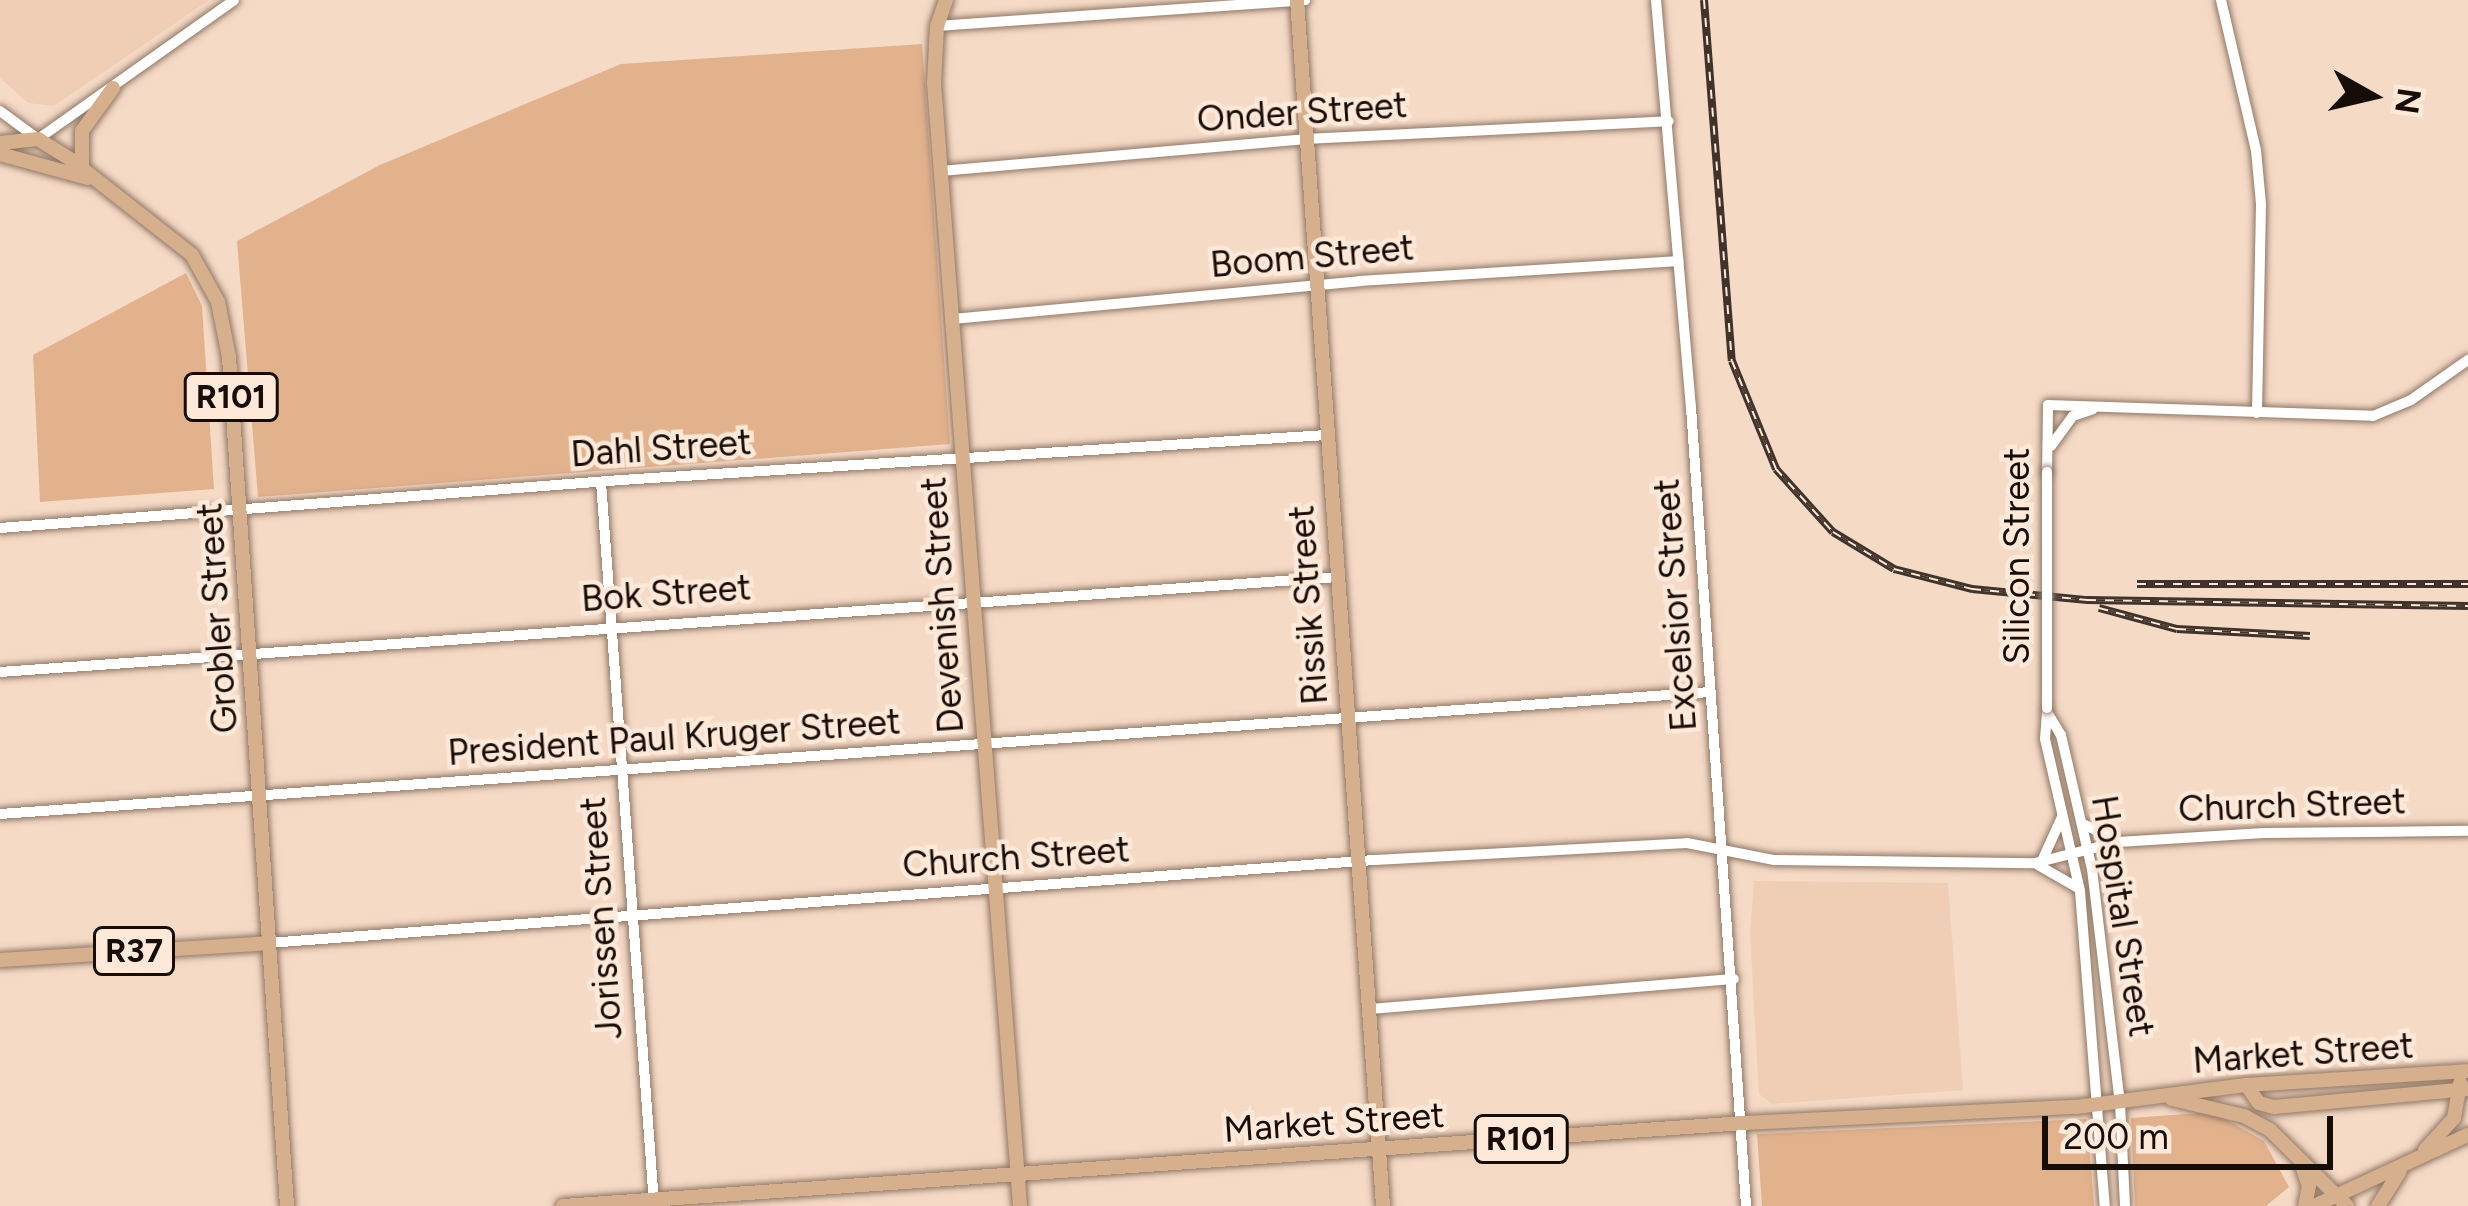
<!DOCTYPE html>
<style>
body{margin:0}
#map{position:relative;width:2468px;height:1206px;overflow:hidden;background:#f5dac6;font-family:Figtree,sans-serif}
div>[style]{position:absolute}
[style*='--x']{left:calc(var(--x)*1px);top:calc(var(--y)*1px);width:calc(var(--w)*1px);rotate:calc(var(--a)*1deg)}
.built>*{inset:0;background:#efceb5}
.green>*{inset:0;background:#e2b28d}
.roads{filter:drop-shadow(0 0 3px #907865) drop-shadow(0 0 3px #907865)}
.minor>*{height:10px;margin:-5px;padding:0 5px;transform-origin:5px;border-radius:5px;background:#fff}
.major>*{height:14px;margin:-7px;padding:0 7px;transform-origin:7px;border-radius:7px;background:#d6af8d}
.rail>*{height:8px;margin-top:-4px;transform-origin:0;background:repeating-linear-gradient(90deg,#fee8d8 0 9px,#40332b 0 18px);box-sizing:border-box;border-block:3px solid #40332b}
.bridges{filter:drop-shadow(0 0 3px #907865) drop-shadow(0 0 3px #907865)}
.minor-bridge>*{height:10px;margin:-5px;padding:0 5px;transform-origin:5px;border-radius:5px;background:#fff}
span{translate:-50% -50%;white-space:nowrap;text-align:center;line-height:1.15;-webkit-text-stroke:9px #fee8d8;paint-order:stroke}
.shield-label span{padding:3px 9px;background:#fee8d8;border:3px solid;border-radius:9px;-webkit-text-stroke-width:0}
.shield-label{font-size:33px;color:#160d07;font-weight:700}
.street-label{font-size:36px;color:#160d07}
.north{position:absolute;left:2312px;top:36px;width:120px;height:120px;-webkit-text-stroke:9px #fee8d8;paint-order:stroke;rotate:98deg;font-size:33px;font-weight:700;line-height:48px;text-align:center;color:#160d07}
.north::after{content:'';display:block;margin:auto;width:42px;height:54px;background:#160d07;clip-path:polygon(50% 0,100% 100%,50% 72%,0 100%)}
.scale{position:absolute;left:2042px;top:1116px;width:291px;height:54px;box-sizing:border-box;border:6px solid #160d07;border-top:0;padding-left:15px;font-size:36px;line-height:42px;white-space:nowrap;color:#160d07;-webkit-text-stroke:9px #fee8d8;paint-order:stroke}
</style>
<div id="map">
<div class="built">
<div style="clip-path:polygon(0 0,209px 0,54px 106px,28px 103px,0 78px)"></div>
<div style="clip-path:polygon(1754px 881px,1948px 883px,1963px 1090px,1772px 1104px,1759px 1094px,1750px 933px)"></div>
</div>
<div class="green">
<div style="clip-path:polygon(922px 44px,950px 444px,258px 497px,237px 241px,380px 165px,621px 64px)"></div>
<div style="clip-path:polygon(186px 273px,202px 306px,214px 489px,40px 502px,33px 355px)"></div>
<div style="clip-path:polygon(2213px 1112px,2264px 1141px,2289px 1187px,2266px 1206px,2135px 1206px,2131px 1118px)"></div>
<div style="clip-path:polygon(2087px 1119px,2094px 1206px,1762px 1206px,1757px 1134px)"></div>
</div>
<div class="roads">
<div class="minor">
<div style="--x:1656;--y:0;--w:409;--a:85.1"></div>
<div style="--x:1691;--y:407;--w:801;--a:86.06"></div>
<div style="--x:2221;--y:0;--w:154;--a:76.9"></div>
<div style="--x:2256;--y:150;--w:54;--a:84.7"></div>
<div style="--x:2261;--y:204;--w:209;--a:91.1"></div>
<div style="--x:937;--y:26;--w:369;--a:-4"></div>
<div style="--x:0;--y:111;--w:47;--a:36.4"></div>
<div style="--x:38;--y:139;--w:240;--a:-35.3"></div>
<div style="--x:940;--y:171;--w:366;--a:-5"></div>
<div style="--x:1305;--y:139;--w:364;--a:-2.8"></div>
<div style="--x:952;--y:319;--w:410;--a:-5.3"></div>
<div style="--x:1360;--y:281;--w:319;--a:-3.6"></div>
<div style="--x:2051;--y:446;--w:37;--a:-54"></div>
<div style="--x:2073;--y:416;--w:21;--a:-19"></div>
<div style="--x:2047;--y:472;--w:67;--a:-89.1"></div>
<div style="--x:2048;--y:405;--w:325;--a:1.9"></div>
<div style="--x:2373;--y:416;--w:41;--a:-22.8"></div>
<div style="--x:2411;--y:400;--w:70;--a:-35.1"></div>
<div style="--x:601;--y:482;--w:723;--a:85.8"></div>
<div style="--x:0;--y:528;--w:623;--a:-4.42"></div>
<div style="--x:621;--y:480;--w:707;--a:-3.65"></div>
<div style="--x:0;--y:672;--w:1340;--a:-4.06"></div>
<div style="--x:2047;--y:711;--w:28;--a:94"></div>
<div style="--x:2045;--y:739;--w:156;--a:77"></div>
<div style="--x:2080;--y:891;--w:316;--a:85.5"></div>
<div style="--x:2047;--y:712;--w:27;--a:59"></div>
<div style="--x:2061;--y:735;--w:138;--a:77"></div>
<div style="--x:2092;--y:869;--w:236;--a:83.2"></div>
<div style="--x:2120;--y:1103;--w:103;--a:87.2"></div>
<div style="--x:0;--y:814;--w:1715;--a:-4.08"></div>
<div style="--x:2083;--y:824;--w:39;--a:26"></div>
<div style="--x:2041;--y:863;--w:51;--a:-65.5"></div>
<div style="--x:2038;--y:865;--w:46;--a:29.9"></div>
<div style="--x:268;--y:943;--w:1110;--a:-4.29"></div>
<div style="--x:1375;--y:860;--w:312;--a:-3.1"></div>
<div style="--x:1687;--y:843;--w:89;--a:11.1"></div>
<div style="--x:1774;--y:860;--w:261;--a:0.7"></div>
<div style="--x:2035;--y:863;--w:86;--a:-14.2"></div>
<div style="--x:2118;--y:842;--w:146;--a:-3.5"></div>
<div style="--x:2264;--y:833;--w:204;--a:-0.6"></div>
<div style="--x:1369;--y:1009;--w:366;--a:-4.7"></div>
</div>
<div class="major">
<div style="--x:946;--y:0;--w:28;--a:109"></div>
<div style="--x:937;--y:26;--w:57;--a:93"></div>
<div style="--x:934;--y:83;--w:1126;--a:85.62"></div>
<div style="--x:1297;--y:0;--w:1209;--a:85.92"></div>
<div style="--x:0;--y:143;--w:38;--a:-6"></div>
<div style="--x:38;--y:139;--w:38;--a:32"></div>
<div style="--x:70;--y:159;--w:155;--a:38.2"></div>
<div style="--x:192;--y:255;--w:54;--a:61"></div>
<div style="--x:218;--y:302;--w:56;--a:78.7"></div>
<div style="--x:229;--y:357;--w:851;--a:86.09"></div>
<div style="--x:0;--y:154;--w:91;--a:15.3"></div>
<div style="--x:82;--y:168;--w:37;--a:-90"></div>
<div style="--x:82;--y:131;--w:53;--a:-54.2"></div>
<div style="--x:0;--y:960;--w:269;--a:-3.6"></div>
<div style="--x:2246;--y:1085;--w:22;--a:54"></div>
<div style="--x:2259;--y:1103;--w:16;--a:15"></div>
<div style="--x:2274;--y:1107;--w:195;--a:-5.3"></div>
<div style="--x:2172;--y:1099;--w:74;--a:13.3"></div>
<div style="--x:2244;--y:1116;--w:30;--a:28"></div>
<div style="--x:2270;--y:1130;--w:108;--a:44.6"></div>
<div style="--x:2425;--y:1150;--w:43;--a:-47.8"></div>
<div style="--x:2454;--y:1118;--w:36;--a:-80"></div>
<div style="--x:2301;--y:1163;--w:24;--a:71"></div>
<div style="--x:2309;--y:1186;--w:20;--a:101"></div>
<div style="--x:563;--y:1206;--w:1185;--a:-4.02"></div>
<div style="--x:1745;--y:1123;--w:331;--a:-2.8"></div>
<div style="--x:2076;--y:1107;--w:171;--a:-7.4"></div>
<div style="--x:2246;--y:1085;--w:222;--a:-3.6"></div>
<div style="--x:2314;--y:1206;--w:170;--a:-24.8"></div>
<div style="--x:2378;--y:1206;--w:41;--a:-57.8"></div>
</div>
</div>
<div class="rail">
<div style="--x:1704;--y:0;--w:362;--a:85.6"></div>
<div style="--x:1732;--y:361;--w:117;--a:67.8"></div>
<div style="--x:1776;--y:469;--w:85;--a:47.9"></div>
<div style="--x:1833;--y:532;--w:71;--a:31.2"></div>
<div style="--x:1894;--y:569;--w:81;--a:14.4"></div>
<div style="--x:1972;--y:589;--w:116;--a:5.5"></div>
<div style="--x:2087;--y:600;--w:381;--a:0.9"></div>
<div style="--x:2137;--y:584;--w:331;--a:0"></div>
<div style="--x:2099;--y:608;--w:81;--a:15.1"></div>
<div style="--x:2177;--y:629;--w:133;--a:3"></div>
</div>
<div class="bridges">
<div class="minor-bridge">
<div style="--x:2047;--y:708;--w:236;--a:-90"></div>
</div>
</div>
<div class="shield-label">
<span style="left:231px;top:397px">R101</span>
<span style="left:134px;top:951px">R37</span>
<span style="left:1521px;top:1139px">R101</span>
</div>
<div class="street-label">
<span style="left:1302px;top:112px;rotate:-4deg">Onder Street</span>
<span style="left:1312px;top:256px;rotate:-5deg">Boom Street</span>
<span style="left:661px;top:448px;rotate:-4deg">Dahl Street</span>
<span style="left:2017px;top:556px;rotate:-90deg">Silicon Street</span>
<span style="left:666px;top:593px;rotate:-4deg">Bok Street</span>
<span style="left:942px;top:605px;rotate:-94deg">Devenish Street</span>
<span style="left:1308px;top:605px;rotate:-94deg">Rissik Street</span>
<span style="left:1675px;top:605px;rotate:-94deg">Excelsior Street</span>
<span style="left:217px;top:618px;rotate:-94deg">Grobler Street</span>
<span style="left:674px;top:737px;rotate:-4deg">President Paul Kruger Street</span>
<span style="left:2292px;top:805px;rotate:-2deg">Church Street</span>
<span style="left:1016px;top:857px;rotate:-4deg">Church Street</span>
<span style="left:2123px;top:916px;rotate:81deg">Hospital Street</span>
<span style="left:601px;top:918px;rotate:-94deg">Jorissen Street</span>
<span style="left:2303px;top:1053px;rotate:-4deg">Market Street</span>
<span style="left:1334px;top:1122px;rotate:-4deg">Market Street</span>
</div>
<div class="north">N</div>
<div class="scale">200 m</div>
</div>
